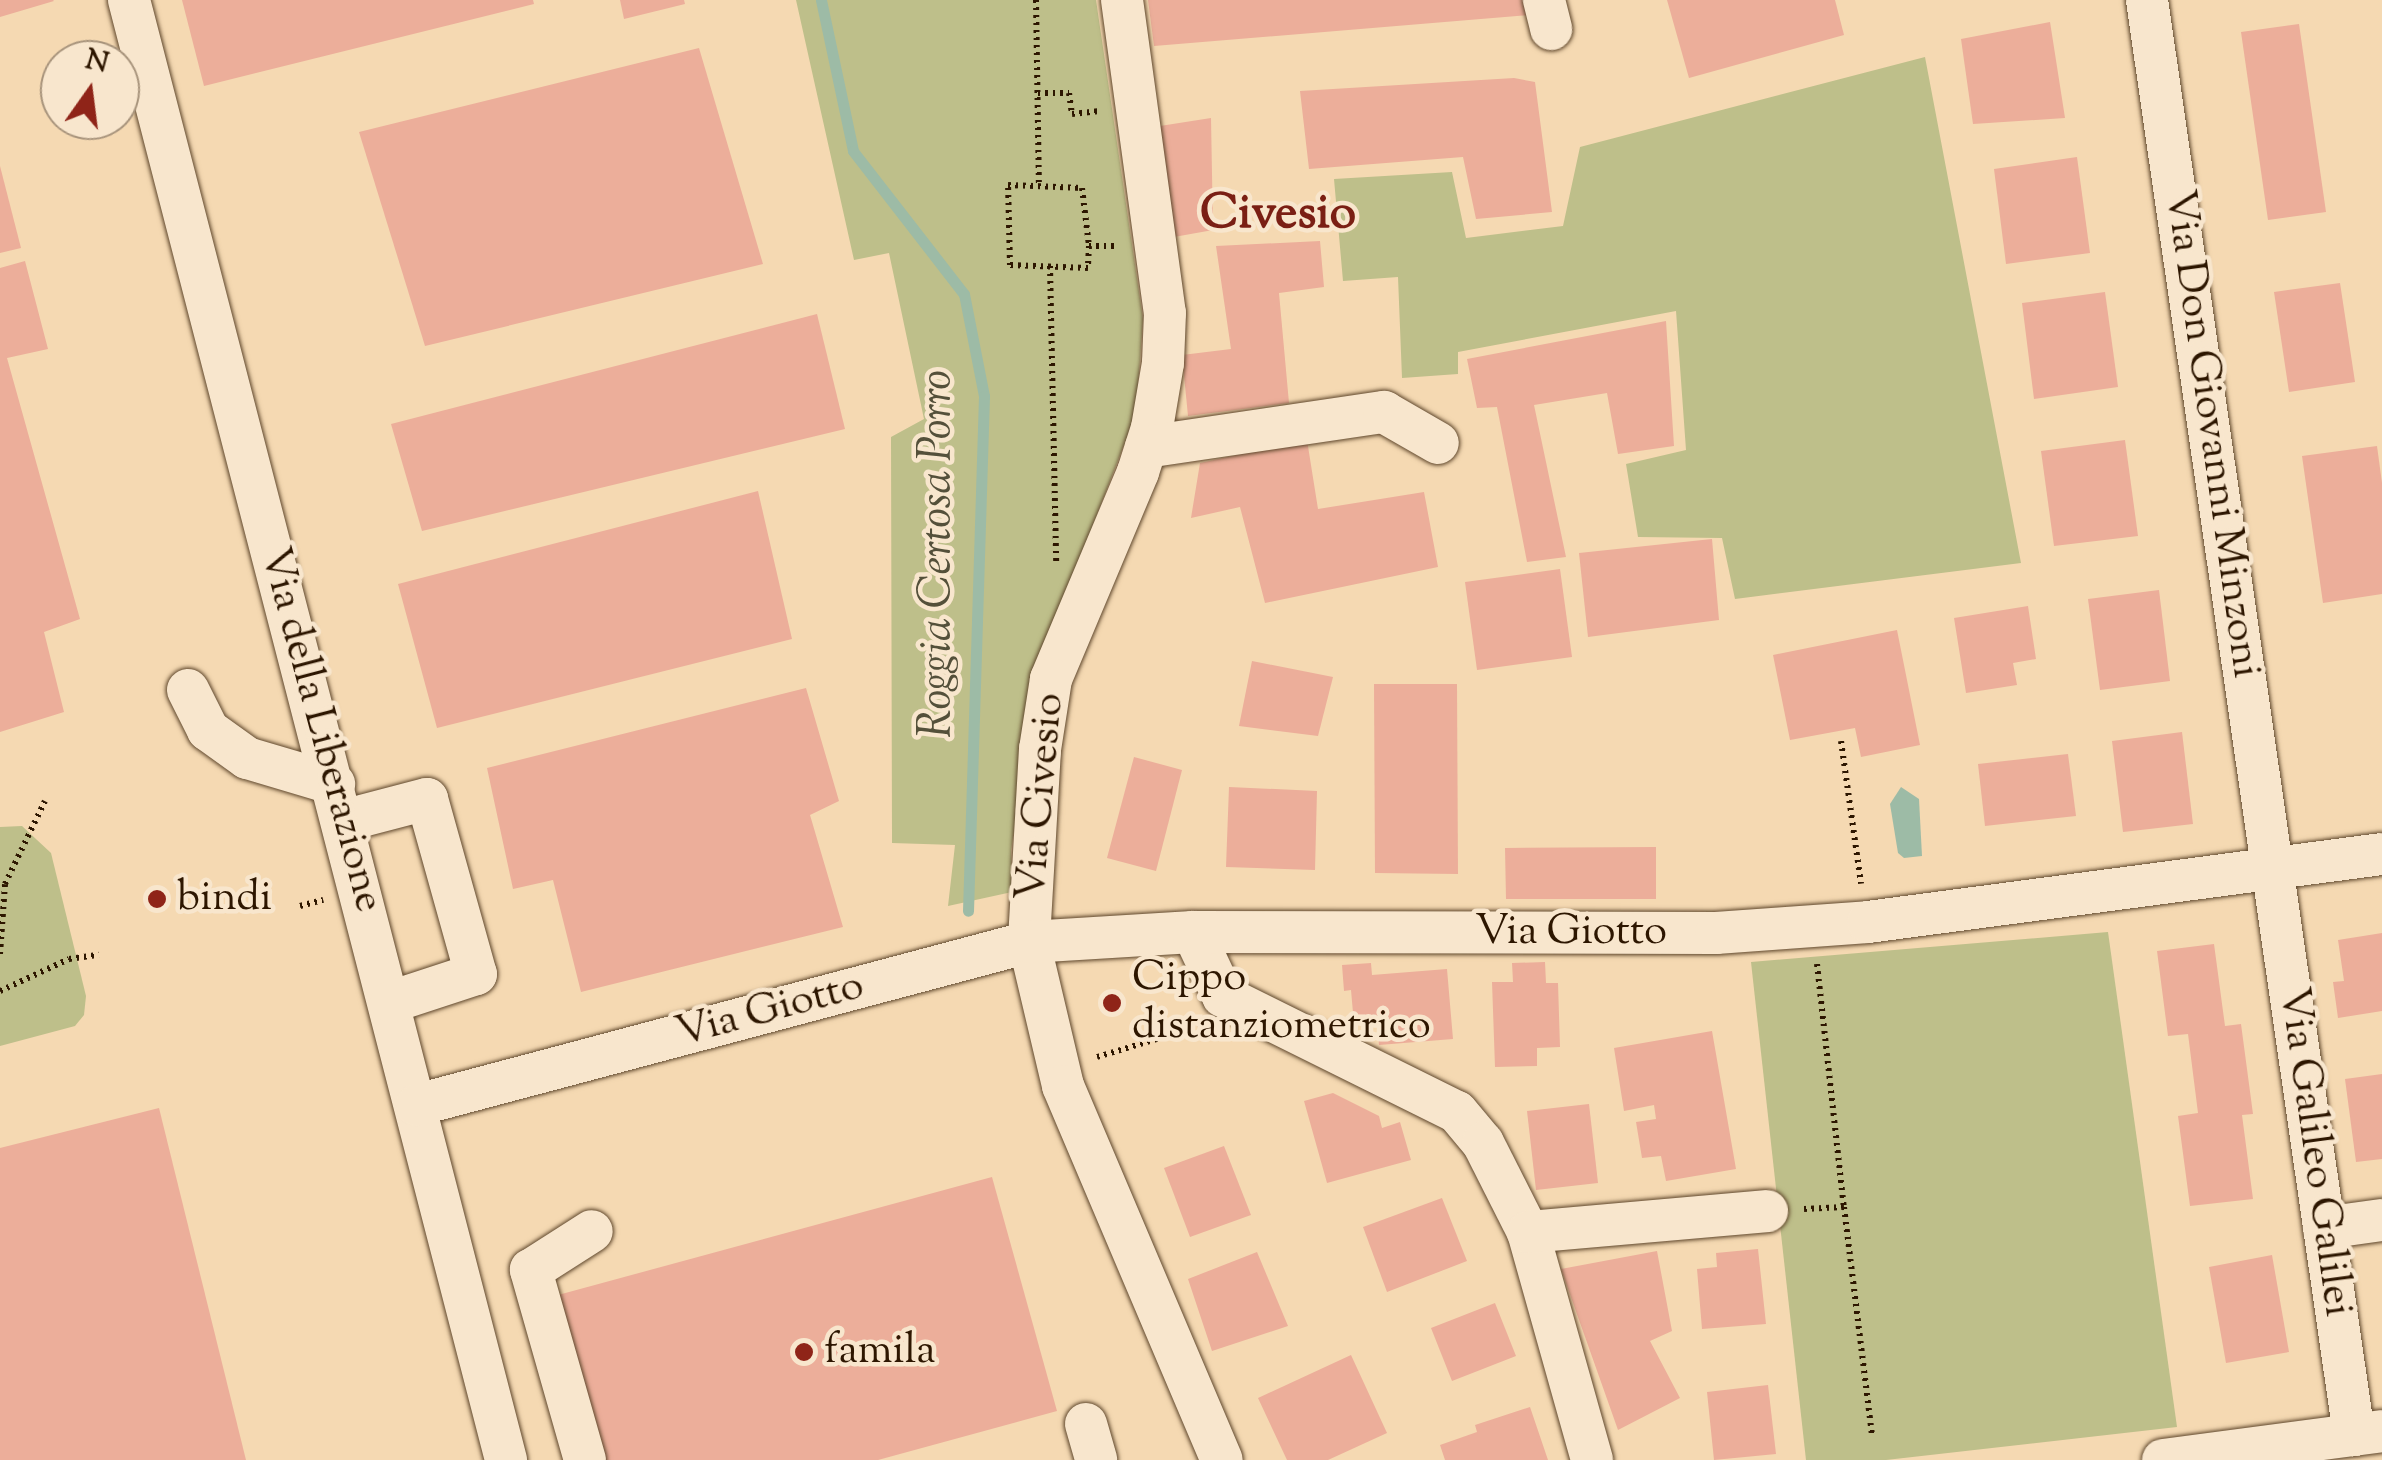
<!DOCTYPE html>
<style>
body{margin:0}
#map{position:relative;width:2382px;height:1460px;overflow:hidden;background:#f5d9b2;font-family:"Sorts Mill Goudy",serif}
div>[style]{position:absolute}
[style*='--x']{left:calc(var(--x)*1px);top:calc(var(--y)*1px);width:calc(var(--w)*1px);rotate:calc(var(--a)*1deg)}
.green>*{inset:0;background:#bebf8a}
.water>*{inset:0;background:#9dbba6}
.stream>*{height:11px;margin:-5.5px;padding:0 5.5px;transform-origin:5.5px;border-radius:5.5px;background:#9dbba6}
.building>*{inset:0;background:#ecae9a}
.path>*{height:6px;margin-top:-3px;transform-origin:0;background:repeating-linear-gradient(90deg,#2d1600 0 2.5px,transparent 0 7.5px)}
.roads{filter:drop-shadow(0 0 2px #5f472c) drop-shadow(0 0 2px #5f472c)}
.minor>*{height:42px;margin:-21px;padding:0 21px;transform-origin:21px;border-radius:21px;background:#f8e6cd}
.dots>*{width:28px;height:28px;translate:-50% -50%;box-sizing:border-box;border:5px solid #f8e6cd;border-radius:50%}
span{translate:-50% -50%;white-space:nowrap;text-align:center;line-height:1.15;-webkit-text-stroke:9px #f8e6cd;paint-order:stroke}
.street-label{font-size:42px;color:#2d1600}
.poi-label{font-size:42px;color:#2d1600}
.left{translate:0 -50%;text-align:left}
.water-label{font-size:45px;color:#54503a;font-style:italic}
.quarter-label{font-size:48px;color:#7a1f14;font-weight:700}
.north{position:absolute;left:40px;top:40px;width:100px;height:100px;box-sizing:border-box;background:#f8e6cd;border:2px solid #a7937b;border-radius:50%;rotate:14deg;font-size:28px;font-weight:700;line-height:40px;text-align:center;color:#2d1600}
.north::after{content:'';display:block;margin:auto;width:35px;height:45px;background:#8f2418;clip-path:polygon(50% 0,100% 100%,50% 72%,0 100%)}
</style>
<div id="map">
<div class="green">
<div style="clip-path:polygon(796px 0,1096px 0,1143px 319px,1136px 414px,1042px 656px,1011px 850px,1012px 892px,948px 906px,955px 845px,892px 843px,891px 437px,924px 419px,889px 253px,854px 260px)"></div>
<div style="clip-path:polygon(1925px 57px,2021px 563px,1735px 599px,1722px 538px,1638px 537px,1626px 464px,1686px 450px,1676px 311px,1458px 352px,1458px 374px,1402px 378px,1398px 277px,1343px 281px,1334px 179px,1452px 172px,1466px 238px,1563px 226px,1580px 147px)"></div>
<div style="clip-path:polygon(22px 826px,51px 853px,86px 996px,84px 1015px,75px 1026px,0 1046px,0 827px)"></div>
<div style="clip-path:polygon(2108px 932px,2177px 1427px,1886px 1460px,1806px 1460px,1751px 962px)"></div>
</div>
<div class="water">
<div style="clip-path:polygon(1901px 787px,1919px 799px,1922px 856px,1904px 858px,1898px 853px,1890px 804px)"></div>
</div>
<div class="stream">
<div style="--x:821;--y:0;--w:154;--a:78"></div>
<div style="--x:853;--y:151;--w:181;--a:52.2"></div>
<div style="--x:964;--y:294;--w:104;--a:78.9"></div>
<div style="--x:984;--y:396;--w:515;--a:91.78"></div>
</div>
<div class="building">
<div style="clip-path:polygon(0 0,53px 0,54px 1px,0 17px)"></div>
<div style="clip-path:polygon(182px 0,533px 0,534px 4px,204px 86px)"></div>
<div style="clip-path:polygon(620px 0,684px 0,685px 4px,624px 19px)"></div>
<div style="clip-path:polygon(1148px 0,1526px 0,1530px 15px,1154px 46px)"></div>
<div style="clip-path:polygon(1667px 0,1835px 0,1844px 35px,1689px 78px)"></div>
<div style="clip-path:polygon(2050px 22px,2065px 118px,1973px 124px,1961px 39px)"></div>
<div style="clip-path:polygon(2299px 24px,2326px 212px,2268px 220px,2241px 32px)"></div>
<div style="clip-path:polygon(699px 48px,763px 264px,425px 346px,359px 132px)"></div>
<div style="clip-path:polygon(1514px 78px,1535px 82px,1552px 212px,1476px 219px,1463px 157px,1309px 169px,1300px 91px)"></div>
<div style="clip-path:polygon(1211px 118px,1213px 230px,1174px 237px,1160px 126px)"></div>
<div style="clip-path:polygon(2077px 157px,2090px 253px,2006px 264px,1994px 169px)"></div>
<div style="clip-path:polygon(0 166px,21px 248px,0 253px)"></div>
<div style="clip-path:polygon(1320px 241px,1324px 287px,1279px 293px,1289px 403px,1188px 416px,1182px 355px,1231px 349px,1216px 246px)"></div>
<div style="clip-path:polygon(25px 261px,48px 349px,7px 358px,80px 619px,44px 632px,64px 712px,0 732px,0 268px)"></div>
<div style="clip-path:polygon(2340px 283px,2355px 382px,2289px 392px,2274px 292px)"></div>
<div style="clip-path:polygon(2105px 292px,2118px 387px,2034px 399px,2022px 303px)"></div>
<div style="clip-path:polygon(817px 314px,845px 429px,422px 531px,391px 424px)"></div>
<div style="clip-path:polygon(1666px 321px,1674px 446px,1618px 454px,1607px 393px,1534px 405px,1566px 557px,1527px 562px,1497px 407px,1477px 408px,1467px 359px)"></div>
<div style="clip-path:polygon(1307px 440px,1318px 509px,1424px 492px,1438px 567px,1265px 603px,1240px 507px,1191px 518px,1200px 463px)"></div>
<div style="clip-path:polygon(2125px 440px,2138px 536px,2054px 546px,2041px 451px)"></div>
<div style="clip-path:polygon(2377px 446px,2382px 483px,2382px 594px,2323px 603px,2302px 456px)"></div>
<div style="clip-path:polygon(758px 491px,792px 639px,437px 728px,398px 584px)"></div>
<div style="clip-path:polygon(1712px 539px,1719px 620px,1588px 637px,1579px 553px)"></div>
<div style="clip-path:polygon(1560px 569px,1572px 657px,1477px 670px,1465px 582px)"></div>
<div style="clip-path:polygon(2159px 590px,2170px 681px,2100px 690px,2088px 599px)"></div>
<div style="clip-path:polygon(2028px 606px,2036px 659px,2013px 663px,2017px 685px,1966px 693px,1954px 618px)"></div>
<div style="clip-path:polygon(1897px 630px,1920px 745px,1861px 757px,1855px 728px,1790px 740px,1773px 655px)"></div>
<div style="clip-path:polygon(1252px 661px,1333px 677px,1318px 736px,1239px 726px)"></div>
<div style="clip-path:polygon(1374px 684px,1457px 684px,1458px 874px,1375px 873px)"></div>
<div style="clip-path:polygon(806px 688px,839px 801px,810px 815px,843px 927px,581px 992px,553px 880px,513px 889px,487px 768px)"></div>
<div style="clip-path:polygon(2182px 732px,2193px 824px,2123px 832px,2112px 741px)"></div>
<div style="clip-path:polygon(2068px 754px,2076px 816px,1985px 826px,1978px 764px)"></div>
<div style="clip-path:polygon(1134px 757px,1182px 770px,1156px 871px,1107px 858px)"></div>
<div style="clip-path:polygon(1229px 787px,1317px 791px,1315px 870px,1226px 867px)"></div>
<div style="clip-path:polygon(1656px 847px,1656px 899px,1506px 899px,1505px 848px)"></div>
<div style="clip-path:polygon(2382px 933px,2382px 1011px,2338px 1018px,2333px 982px,2344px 981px,2338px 940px)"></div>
<div style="clip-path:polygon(2214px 944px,2225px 1026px,2241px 1024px,2253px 1114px,2242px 1115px,2253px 1199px,2190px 1206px,2178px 1116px,2198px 1113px,2188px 1034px,2168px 1036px,2157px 951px)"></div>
<div style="clip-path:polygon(1545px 962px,1546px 983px,1558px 983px,1560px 1047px,1537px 1048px,1537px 1066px,1495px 1067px,1492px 982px,1513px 982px,1512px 963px)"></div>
<div style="clip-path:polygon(1371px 963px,1372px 975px,1447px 969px,1453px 1039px,1379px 1045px,1377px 1022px,1354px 1024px,1351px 990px,1344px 991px,1342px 965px)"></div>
<div style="clip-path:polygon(1712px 1031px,1736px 1169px,1666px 1181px,1661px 1156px,1642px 1158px,1636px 1122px,1656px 1119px,1654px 1105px,1624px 1111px,1614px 1048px)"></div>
<div style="clip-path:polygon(2382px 1074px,2382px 1159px,2356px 1162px,2345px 1079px)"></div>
<div style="clip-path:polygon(1333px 1093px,1379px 1116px,1382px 1128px,1400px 1122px,1411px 1160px,1327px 1183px,1304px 1101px)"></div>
<div style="clip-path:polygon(1589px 1104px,1598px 1183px,1536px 1190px,1527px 1111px)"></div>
<div style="clip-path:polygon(159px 1108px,246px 1460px,0 1460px,0 1148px)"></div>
<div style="clip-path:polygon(1224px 1146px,1251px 1215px,1190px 1237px,1164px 1168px)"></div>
<div style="clip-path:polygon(992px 1177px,1057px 1411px,878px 1460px,592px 1460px,547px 1298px)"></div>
<div style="clip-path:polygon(1442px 1198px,1467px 1261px,1387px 1292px,1363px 1227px)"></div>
<div style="clip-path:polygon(1758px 1249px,1766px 1324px,1702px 1329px,1697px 1269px,1717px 1267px,1716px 1253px)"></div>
<div style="clip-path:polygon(1657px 1251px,1672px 1331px,1650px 1341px,1680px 1398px,1618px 1430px,1561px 1269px)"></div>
<div style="clip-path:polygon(1257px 1252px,1288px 1326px,1212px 1351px,1188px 1279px)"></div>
<div style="clip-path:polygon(2272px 1255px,2289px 1352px,2226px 1363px,2209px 1267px)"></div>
<div style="clip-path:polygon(1495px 1303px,1516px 1356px,1452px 1381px,1431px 1328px)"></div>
<div style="clip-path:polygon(1351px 1355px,1387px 1433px,1328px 1460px,1287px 1460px,1258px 1398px)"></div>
<div style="clip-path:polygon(1768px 1385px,1776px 1454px,1714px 1460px,1707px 1392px)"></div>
<div style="clip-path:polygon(1530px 1407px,1548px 1460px,1445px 1460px,1440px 1445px,1477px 1432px,1475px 1425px)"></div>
</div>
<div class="path">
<div style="--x:1036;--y:0;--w:186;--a:89.1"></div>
<div style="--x:1038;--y:93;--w:31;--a:0"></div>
<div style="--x:1069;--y:93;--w:21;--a:82"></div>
<div style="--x:1072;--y:114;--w:28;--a:-6"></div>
<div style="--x:1089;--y:246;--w:22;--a:93"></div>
<div style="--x:1088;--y:268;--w:78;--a:-177.8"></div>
<div style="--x:1010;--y:265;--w:80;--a:-91.4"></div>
<div style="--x:1008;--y:185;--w:74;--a:2.3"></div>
<div style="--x:1082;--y:188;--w:58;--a:83.1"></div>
<div style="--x:1089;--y:246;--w:30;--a:0"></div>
<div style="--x:1050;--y:266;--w:296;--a:88.8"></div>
<div style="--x:1841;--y:741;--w:144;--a:82"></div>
<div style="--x:300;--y:906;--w:24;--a:-15"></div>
<div style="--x:0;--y:954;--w:70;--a:-85.9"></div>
<div style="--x:5;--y:884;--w:92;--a:-64.3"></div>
<div style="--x:1817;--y:964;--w:244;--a:83.7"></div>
<div style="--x:0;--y:991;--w:76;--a:-24.9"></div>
<div style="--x:69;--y:959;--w:30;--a:-8"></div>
<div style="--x:1097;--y:1057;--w:108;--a:-16.8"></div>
<div style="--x:1804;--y:1209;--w:40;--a:-2.9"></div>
<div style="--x:1844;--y:1207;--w:229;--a:83"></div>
</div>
<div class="roads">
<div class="minor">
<div style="--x:129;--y:0;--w:1508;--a:75.52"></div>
<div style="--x:1122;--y:0;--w:316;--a:82.2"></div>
<div style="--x:1165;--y:313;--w:50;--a:92.3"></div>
<div style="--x:1163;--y:363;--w:66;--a:99.6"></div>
<div style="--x:1152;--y:428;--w:46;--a:107.7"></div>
<div style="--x:1138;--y:472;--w:225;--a:112.8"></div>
<div style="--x:1051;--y:679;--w:71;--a:98.9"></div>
<div style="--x:1040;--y:749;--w:193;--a:93.3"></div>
<div style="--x:1029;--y:942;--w:148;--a:76.7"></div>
<div style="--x:1063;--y:1086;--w:406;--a:67"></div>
<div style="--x:1544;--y:0;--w:30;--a:76"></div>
<div style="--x:2147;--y:0;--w:1450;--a:81.79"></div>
<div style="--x:1146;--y:447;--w:241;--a:-8.4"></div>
<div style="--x:1384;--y:412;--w:62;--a:29.9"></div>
<div style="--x:188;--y:690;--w:45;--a:63.4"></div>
<div style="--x:208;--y:730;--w:48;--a:35.7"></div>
<div style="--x:247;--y:758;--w:91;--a:16.6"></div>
<div style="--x:343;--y:821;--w:87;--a:-14.7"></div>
<div style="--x:427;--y:799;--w:182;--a:74.4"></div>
<div style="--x:476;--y:974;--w:89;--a:161.8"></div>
<div style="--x:1193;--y:932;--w:71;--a:64.9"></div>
<div style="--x:1223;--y:996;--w:261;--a:26.4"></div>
<div style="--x:1457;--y:1112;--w:40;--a:50"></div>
<div style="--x:1483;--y:1143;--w:100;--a:63.2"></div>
<div style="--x:1528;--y:1232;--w:237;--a:74.3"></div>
<div style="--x:417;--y:1105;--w:633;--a:-14.91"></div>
<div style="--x:1029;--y:942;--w:164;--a:-3.5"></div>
<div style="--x:1193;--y:932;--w:523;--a:0.11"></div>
<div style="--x:1716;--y:933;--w:152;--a:-4.1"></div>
<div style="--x:1868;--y:922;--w:518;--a:-7.54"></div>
<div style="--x:2324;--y:1228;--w:59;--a:-7.9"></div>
<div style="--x:1528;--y:1232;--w:240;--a:-5"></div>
<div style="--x:1086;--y:1424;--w:37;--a:74"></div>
<div style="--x:585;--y:1460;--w:198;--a:-105.9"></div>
<div style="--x:531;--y:1270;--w:72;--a:-32.6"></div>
<div style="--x:2163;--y:1460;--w:221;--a:-7.5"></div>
</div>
</div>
<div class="dots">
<div style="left:157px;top:899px;background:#8f2418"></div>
<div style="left:1112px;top:1003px;background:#8f2418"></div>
<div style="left:804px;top:1352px;background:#8f2418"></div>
</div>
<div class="street-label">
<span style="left:2211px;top:434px;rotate:82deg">Via Don Giovanni Minzoni</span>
<span style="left:320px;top:730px;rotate:75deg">Via della Liberazione</span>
<span style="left:1042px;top:797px;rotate:-85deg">Via Civesio</span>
<span style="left:1571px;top:933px">Via Giotto</span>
<span style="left:770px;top:1011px;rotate:-15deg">Via Giotto</span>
<span style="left:2314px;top:1152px;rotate:82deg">Via Galileo Galilei</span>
</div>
<div class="poi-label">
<span class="left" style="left:177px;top:899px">bindi</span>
<span class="left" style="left:1132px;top:1003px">Cippo<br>distanziometrico</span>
<span class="left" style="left:824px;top:1352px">famila</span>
</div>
<div class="water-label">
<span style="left:939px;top:554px;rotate:-90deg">Roggia Certosa Porro</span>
</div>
<div class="quarter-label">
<span style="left:1278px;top:216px">Civesio</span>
</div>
<div class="north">N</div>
</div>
